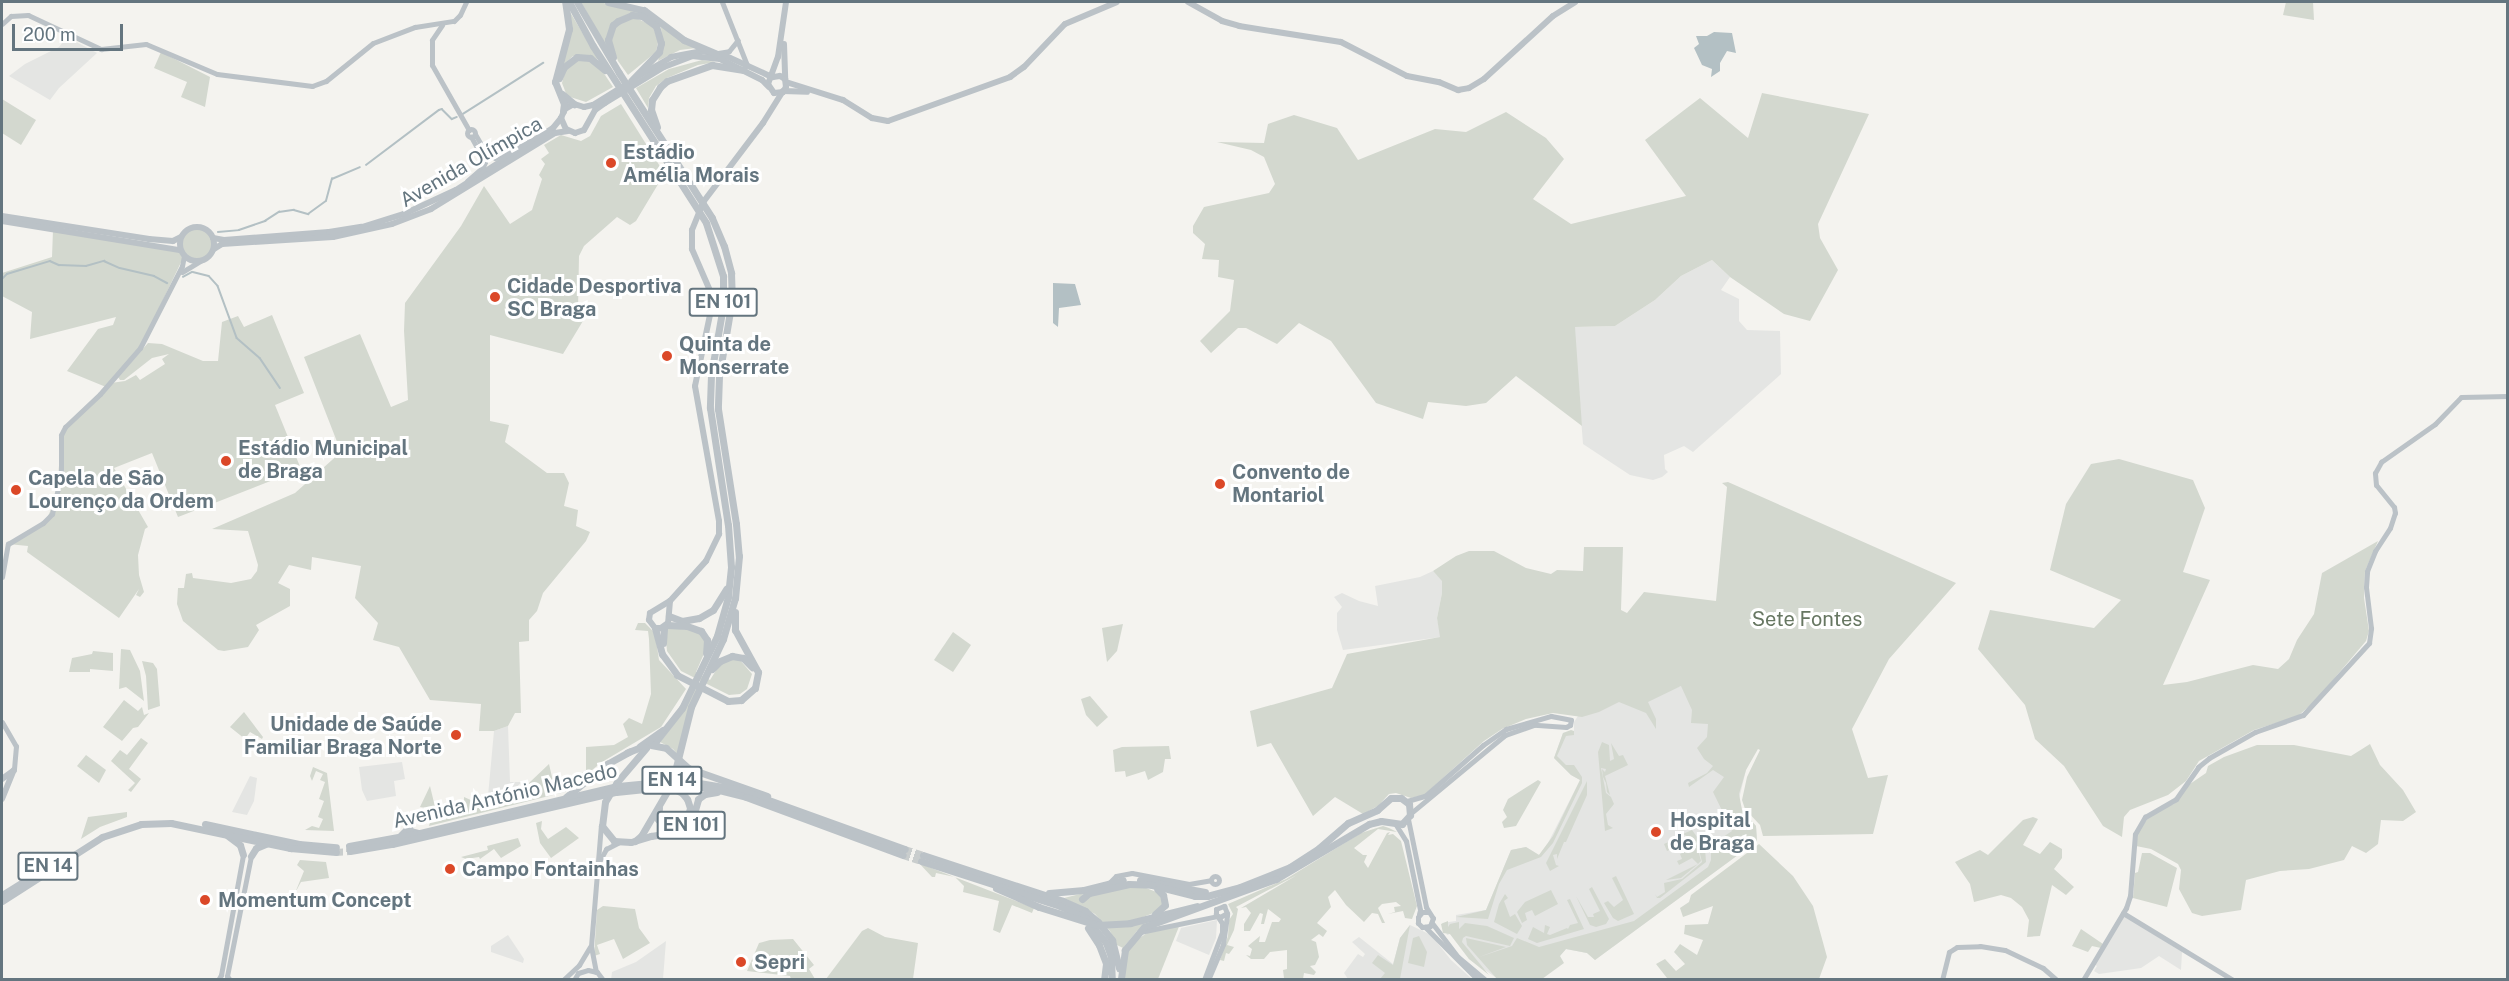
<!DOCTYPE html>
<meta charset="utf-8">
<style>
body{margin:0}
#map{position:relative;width:2509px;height:981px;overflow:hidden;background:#f4f3ef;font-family:"Public Sans",sans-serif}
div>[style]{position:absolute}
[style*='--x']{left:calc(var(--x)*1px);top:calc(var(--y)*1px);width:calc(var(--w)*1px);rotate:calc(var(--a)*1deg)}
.built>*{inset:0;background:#e4e5e3}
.green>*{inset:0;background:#d3d8cf}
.round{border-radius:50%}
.water>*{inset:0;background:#b3c0c4}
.stream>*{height:1.5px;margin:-0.75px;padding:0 0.75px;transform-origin:0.75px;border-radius:0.75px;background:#b3c0c4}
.highway-tunnel>*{height:7px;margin-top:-3.5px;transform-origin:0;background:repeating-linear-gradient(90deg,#c9cdcd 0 7px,transparent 0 10.5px)}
.secondary>*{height:5px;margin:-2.5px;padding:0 2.5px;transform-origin:2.5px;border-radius:2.5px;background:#bbc2c7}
.secondary>.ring{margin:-2.5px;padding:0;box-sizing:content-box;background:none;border:5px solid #bbc2c7;border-radius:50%}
.primary>*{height:6px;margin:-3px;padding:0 3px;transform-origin:3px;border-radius:3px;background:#bbc2c7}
.primary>.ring{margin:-3px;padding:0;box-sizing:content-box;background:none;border:6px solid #bbc2c7;border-radius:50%}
.highway>*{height:7px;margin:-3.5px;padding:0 3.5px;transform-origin:3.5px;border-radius:3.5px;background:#bbc2c7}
.dots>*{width:16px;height:16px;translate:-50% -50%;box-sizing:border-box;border:3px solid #fff;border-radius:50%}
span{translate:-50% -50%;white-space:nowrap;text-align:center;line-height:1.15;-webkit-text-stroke:6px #fff;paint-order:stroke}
.shield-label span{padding:2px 4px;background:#fff;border:2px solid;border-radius:4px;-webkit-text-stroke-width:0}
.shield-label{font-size:18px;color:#64757f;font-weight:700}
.poi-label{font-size:20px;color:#64757f;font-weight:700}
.left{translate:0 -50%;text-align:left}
.right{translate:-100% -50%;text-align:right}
.street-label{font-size:20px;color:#64757f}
.park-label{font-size:20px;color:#677762}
.frame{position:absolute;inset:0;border:3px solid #64757f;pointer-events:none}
.scale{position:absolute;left:12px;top:24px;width:111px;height:27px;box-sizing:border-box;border:3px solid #64757f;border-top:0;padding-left:8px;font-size:18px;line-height:21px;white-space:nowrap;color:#64757f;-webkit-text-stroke:4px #fff;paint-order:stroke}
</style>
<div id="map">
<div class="built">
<div style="clip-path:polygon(67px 37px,97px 53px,59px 88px,50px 100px,9px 76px,25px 64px,59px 47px)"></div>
<div style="clip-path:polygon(1712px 260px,1730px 277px,1721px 290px,1739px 299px,1739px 321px,1747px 330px,1780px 331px,1781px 374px,1693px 452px,1684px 446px,1664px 455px,1665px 469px,1668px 472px,1662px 477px,1653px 480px,1630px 475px,1583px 444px,1574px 327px,1615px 326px,1655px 300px,1681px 276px)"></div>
<div style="clip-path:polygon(1433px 571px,1442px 580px,1442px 593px,1437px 618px,1441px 637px,1343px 650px,1337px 630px,1337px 613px,1342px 607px,1334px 597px,1342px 593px,1359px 601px,1378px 606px,1375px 586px,1420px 577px)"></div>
<div style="clip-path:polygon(1611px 680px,1637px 702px,1681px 686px,1726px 691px,1721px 715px,1726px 737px,1754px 754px,1746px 770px,1739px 799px,1742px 810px,1756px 826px,1757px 841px,1595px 960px,1587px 953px,1566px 949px,1549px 968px,1498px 979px,1469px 959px,1450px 934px,1447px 935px,1442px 923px,1456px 921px,1456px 915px,1486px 910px,1511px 850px,1526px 847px,1539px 855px,1548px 843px,1580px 780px,1571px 775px,1554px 758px,1563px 733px,1574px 731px,1574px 722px,1578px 716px)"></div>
<div style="clip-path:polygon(508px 726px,510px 782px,522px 782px,507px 795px,488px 796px,494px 731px)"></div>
<div style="clip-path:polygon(402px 762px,405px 779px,394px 781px,396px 796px,367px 801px,362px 790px,359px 767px)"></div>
<div style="clip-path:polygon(250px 776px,257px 778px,254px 801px,247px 815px,232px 812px)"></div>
<div style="clip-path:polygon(2123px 915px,2182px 952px,2181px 970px,2159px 956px,2141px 968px,2099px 974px,2094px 971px,2097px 966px,2094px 964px)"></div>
<div style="clip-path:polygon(1217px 920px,1216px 938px,1209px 955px,1176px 941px,1181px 928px)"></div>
<div style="clip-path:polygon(1410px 925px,1431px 935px,1451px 960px,1472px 979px,1348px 979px,1344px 973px,1358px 954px,1363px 957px,1365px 954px,1352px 942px,1359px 937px,1393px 964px,1400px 938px)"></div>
<div style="clip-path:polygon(508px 935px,524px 959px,523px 963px,491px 952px,491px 946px)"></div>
<div style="clip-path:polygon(666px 941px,663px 979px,611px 980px,612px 972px,636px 962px)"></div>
</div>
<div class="green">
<div style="clip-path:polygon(581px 2px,599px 2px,642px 11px,696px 48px,680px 50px,658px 61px,663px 45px,661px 28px,656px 21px,631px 13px,615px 20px,608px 49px)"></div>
<div style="clip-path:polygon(2286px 2px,2313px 2px,2314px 20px,2283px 15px)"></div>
<div style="clip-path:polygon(570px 12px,598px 59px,573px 56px,561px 67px,571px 33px)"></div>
<div style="clip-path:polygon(634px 17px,653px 26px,658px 42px,656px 52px,628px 75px,618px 61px,611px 43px,615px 27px)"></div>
<div style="clip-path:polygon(161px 52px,210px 77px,205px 107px,181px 97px,187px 82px,154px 68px)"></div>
<div style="clip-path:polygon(579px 60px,587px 60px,599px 66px,613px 87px,586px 102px,567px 96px,562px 83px,566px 68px)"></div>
<div style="clip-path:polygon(702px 60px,716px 62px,698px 65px,667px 78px,656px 86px,649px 98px,648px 108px,636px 88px,669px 69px)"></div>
<div style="clip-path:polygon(1762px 93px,1869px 114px,1818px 224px,1820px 238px,1838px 270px,1810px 321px,1784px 314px,1730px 277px,1712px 260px,1681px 276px,1655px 300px,1615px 326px,1575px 327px,1582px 426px,1516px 376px,1486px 403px,1466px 406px,1428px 402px,1423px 419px,1376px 403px,1331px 341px,1299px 323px,1277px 344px,1246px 328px,1238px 328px,1211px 353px,1200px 341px,1230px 311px,1234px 280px,1218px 277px,1219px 260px,1202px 259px,1205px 244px,1193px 233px,1193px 226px,1204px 207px,1269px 193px,1275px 184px,1264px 157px,1251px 150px,1217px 142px,1264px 143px,1268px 124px,1294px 115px,1337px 128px,1358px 160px,1435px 129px,1466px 132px,1506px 112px,1546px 138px,1564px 159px,1533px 199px,1571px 224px,1686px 196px,1645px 140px,1700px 98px,1748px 138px)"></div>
<div style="clip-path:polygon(2px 99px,36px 120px,21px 145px,2px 133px)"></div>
<div style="clip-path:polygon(621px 104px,666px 176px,660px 181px,636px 221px,630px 225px,617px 217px,584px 246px,579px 256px,578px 310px,589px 311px,563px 354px,490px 335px,490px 421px,509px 425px,505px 442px,547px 473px,564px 473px,569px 483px,564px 506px,578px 510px,576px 526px,590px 532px,586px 541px,543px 593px,537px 611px,529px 620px,529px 641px,519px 642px,521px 713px,515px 713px,508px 726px,494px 731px,479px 731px,481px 704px,430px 700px,399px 647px,373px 640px,378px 623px,355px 598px,361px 566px,312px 557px,311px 570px,289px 565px,278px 583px,290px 589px,290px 606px,256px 625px,259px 630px,248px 647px,224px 651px,218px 650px,183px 621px,177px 604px,178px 588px,184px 588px,186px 574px,192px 573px,193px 578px,231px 583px,251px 579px,257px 571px,258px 565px,248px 531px,212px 529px,295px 493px,341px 452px,304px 357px,360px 334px,391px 407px,408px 400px,404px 331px,405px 303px,461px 226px,484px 186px,510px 224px,532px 210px,542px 179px,539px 175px,545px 164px,541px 159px,549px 153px,544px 145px,561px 135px,581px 141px,590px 136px,601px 116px)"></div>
<div class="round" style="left:182px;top:229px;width:30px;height:30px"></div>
<div style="clip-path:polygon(53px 230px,180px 250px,184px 256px,140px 348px,111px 383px,125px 381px,136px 375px,140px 380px,165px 364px,162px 359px,169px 354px,152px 358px,124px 380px,120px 380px,118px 377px,148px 343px,162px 344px,203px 361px,218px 361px,222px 322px,238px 316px,244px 327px,272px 315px,304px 393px,275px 405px,301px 469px,217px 502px,178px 517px,152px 453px,114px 468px,148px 527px,145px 529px,138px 555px,139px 575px,144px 592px,140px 597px,136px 595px,139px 589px,119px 618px,27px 552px,28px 546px,8px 544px,46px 521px,57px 495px,61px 435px,106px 387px,67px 371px,98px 329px,113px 325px,116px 317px,30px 339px,32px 312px,2px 296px,2px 273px,52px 257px)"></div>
<div style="clip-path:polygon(2119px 459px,2193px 480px,2205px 508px,2183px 572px,2210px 580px,2163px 685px,2187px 682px,2253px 665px,2278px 669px,2289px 659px,2297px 640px,2314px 614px,2322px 573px,2378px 541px,2365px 571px,2364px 598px,2369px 631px,2366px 641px,2316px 700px,2298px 716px,2254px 730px,2199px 761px,2186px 781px,2168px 795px,2130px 810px,2124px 817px,2122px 837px,2103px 826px,2064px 766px,2035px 739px,2025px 705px,1978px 649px,1990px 610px,2094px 628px,2121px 600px,2050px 570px,2066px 504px,2091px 464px)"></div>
<div style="clip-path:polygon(1728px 482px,1956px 583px,1889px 659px,1852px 729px,1868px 778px,1888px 775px,1873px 834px,1763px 836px,1760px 825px,1745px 809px,1742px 800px,1747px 777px,1760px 750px,1758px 749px,1746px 770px,1739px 794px,1742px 810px,1756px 826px,1757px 841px,1595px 960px,1587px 953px,1566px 949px,1560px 956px,1564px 963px,1542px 979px,1498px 980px,1467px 945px,1466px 938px,1506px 947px,1479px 957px,1512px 946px,1517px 938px,1539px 947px,1634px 921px,1708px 867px,1711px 860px,1711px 845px,1732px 831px,1713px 792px,1724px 777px,1713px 770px,1689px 787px,1688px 783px,1707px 773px,1713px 766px,1704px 759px,1697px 748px,1707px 737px,1708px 724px,1691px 723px,1692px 710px,1681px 686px,1648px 702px,1656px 719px,1656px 729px,1646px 713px,1619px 702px,1599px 712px,1582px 717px,1553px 713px,1526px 719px,1502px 729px,1484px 741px,1424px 795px,1411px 798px,1396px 793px,1389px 794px,1378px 806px,1363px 814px,1335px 797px,1313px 816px,1271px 743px,1257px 747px,1250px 711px,1332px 688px,1347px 654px,1440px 637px,1437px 618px,1442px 593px,1442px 581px,1433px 571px,1456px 556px,1469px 551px,1494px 551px,1526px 568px,1551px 574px,1557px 570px,1583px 571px,1584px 547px,1623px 547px,1621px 610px,1627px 613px,1644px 592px,1716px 601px,1727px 487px,1722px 483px)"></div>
<div style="clip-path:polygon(638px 623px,645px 623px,655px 633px,659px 660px,686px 689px,661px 727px,602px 762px,565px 792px,429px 826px,433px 809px,420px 807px,430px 786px,436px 811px,464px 805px,464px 797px,473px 801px,510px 801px,549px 764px,552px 777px,556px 782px,565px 785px,586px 770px,586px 747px,614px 745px,628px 737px,623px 724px,629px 718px,642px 724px,651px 694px,649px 639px,648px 631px,635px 630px)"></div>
<div style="clip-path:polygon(1123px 624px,1117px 651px,1107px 662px,1102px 628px)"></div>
<div style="clip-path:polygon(669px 628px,693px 630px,703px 636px,706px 649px,696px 672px,710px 680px,720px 664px,733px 659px,740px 660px,752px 674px,747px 689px,740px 694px,729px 695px,681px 671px,667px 651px,665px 630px)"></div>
<div style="clip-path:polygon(953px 632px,971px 645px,953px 672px,934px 660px)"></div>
<div style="clip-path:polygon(121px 649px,130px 650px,140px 671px,144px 701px,126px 687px,119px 689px)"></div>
<div style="clip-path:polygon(93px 651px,113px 653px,113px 671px,90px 669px,90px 672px,69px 672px,72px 658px,92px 654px)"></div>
<div style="clip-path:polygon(142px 661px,153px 663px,157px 669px,160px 706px,148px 710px,146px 676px)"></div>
<div style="clip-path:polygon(696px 688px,698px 689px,678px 755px,673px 749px,660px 742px,685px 710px)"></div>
<div style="clip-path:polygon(1090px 696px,1108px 717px,1097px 727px,1086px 715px,1081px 699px)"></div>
<div style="clip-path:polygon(124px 700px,138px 711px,142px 707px,144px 715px,149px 713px,138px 727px,133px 728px,122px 741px,103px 727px)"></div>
<div style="clip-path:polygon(244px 712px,263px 737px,262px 739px,250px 732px,245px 739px,230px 727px)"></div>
<div style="clip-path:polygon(1571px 730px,1574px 731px,1574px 735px,1566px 736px,1557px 756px,1566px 765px,1574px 765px,1582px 777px,1582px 783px,1553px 843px,1541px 857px,1507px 870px,1499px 884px,1488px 919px,1456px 917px,1486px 910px,1511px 850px,1526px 847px,1539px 855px,1553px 836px,1580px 780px,1571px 775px,1554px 758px,1563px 733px)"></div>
<div style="clip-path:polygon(141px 738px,148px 743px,129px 769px,141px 779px,131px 792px,128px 790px,135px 783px,111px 761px,120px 750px,127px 755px)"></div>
<div style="clip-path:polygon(1602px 742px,1609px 745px,1610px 761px,1614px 759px,1611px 743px,1619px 756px,1623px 755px,1628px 765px,1605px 776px,1610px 795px,1607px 792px,1606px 783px,1603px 777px,1602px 769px,1605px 772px,1606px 769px,1601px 768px,1606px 793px,1611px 797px,1614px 804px,1606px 814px,1608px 825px,1613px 828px,1605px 831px,1598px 752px)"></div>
<div style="clip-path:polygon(2370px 744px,2380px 765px,2403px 790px,2416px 812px,2403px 821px,2381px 820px,2378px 844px,2366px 853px,2352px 846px,2344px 860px,2309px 869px,2280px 871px,2246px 880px,2241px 910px,2202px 916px,2192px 913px,2179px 889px,2181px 870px,2178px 864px,2151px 849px,2136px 846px,2138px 832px,2148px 818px,2158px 809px,2174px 804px,2187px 786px,2206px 773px,2208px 766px,2224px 757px,2257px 745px,2294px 745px,2351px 756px)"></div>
<div style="clip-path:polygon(1169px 746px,1171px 759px,1165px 759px,1163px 772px,1148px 780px,1145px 771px,1126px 777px,1125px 771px,1115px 772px,1113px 750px,1122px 747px)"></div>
<div style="clip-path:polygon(86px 755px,106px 770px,99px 783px,77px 766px)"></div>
<div style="clip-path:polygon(313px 767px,327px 773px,334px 831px,305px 830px,312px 826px,319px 828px,323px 819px,318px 817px,324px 801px,319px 799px,325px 782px,320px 780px,323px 774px,316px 771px,312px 781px,310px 776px)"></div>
<div style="clip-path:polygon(1538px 780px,1541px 782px,1516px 826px,1504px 828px,1502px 822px,1507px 817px,1503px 810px,1508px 799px)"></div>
<div style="clip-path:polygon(1587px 781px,1587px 795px,1566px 842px,1564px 842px,1557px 859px,1557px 854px,1553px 855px,1556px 865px,1559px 866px,1550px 871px,1546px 863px)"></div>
<div style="clip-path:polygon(127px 812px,127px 817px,100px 827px,81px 839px,88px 817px)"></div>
<div style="clip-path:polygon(2033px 817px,2038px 819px,2023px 845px,2040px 854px,2050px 842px,2062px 849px,2062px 858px,2054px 869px,2074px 887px,2066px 895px,2052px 885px,2040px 936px,2027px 937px,2029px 920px,2022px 907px,2011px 898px,2001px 895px,1974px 902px,1970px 884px,1955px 862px,1980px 850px,1988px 855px,2023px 820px)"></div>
<div style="clip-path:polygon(542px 821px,541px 829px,548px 839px,566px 827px,579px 838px,551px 858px,540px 843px,536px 823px)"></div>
<div style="clip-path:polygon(1383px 826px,1389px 828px,1397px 832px,1378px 829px,1354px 848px,1363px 855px,1367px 855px,1364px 862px,1368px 868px,1387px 833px,1390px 832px,1388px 835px,1393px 834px,1401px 841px,1417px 906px,1412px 919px,1405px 918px,1403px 911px,1388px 914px,1395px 912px,1394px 907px,1401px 906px,1396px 902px,1382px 904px,1378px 908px,1385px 923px,1382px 923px,1378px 914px,1372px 913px,1364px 922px,1346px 905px,1335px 890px,1328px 897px,1331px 907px,1317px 923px,1327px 931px,1323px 937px,1319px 934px,1311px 940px,1316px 942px,1319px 957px,1315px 965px,1310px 966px,1316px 972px,1314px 975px,1304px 973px,1303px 979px,1284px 978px,1283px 970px,1287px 969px,1287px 950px,1270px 952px,1264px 959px,1251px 959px,1246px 955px,1250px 956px,1252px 949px,1248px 946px,1260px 936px,1259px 942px,1265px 942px,1272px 922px,1279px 922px,1281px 919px,1268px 909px,1264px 924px,1261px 924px,1263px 914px,1260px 913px,1250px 931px,1244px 931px,1244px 924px,1251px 913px,1246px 907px,1241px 908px,1297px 875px,1236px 907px,1238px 909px,1234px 930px,1227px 945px,1234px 947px,1229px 954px,1226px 953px,1224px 961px,1220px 960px,1228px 936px,1229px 920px,1233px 914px,1228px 904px,1286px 879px,1361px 833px)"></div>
<div style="clip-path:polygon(1692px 830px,1705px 848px,1706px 862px,1660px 898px,1657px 898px,1655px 894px,1657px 897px,1665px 892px,1664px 883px,1682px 879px,1702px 862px,1697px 842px,1683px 834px)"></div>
<div style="clip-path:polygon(1682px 836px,1696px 842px,1701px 861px,1698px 864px,1681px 878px,1666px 880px,1698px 864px,1692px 858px,1679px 865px,1677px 861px,1682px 859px,1680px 854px,1690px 849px,1687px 842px,1667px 851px,1664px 844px)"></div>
<div style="clip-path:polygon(518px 838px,521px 846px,501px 858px,494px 849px,480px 859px,479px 857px,466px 859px,461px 857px,488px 850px,487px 846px)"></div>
<div style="clip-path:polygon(1759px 844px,1793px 876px,1813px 906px,1827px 957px,1819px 979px,1665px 979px,1667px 978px,1656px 964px,1665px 959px,1676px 971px,1685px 964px,1674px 952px,1680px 944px,1697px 955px,1703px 940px,1684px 934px,1685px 925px,1708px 924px,1713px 906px,1683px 917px,1680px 908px,1689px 902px,1691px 895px)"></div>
<div style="clip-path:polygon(925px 852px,921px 864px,1034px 908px,1032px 913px,1012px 905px,1000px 933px,993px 930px,999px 901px,963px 892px,964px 886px,955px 877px,936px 873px,935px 877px,932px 877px,918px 862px,920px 855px)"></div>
<div style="clip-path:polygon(2142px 853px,2150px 853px,2177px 868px,2167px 907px,2133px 898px,2135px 873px,2138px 872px)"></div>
<div style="clip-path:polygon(300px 860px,326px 862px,329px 878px,301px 882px,295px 893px,304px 871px,297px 865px)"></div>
<div style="clip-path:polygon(1616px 876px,1634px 914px,1618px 921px,1613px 918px,1604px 903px,1608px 901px,1614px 907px,1623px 900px,1612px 878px)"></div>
<div style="clip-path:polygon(1128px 887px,1146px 888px,1159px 893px,1163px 904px,1156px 912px,1143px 917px,1178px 913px,1137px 931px,1123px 948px,1117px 945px,1110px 931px,1095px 914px,1064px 898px,1084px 893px,1080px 898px)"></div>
<div style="clip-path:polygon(1592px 887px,1609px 919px,1606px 924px,1596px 927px,1590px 925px,1576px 896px,1588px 917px,1594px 917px,1593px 914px,1600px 911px,1589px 889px)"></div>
<div style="clip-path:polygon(1551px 890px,1558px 904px,1535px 916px,1532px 910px,1525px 913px,1527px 920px,1522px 923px,1517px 912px,1525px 902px)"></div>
<div style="clip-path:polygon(1505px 894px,1508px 898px,1504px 901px,1510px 917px,1515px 914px,1522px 926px,1517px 934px,1494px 922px,1499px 904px)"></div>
<div style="clip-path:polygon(1570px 899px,1584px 929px,1537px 943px,1528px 939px,1533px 927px,1544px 933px,1545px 925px,1550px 927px,1547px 934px,1550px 935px,1567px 928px,1568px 929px,1570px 925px,1578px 923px,1567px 900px)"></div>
<div style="clip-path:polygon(603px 906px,635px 909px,639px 928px,650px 943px,623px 959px,614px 939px,597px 945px,600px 954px,594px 956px,597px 910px)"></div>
<div style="clip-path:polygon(1448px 921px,1448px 927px,1450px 924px,1459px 922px,1459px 929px,1465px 923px,1487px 926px,1514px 938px,1510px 946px,1466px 936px,1463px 938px,1462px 942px,1489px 975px,1469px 959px,1450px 934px,1443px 933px,1441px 924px)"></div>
<div style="clip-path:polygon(1180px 924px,1158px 979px,1125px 980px,1125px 963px,1129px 948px,1135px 941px,1147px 933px)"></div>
<div style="clip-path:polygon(1410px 925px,1400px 979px,1380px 979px,1385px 973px,1372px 963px,1378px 955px,1393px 965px,1400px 938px)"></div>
<div style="clip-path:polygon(868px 928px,885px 937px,918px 943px,913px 979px,826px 979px,862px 931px)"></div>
<div style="clip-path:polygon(2081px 929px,2103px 944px,2101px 948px,2092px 946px,2088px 952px,2072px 946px)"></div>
<div style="clip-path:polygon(1419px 936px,1427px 952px,1424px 967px,1408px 963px,1413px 938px)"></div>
<div style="clip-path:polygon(793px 939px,814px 965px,809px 969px,815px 979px,791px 979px,790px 976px,747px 971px,759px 943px,770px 940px)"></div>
</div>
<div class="water">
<div style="clip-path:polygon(1714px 32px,1732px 33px,1736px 53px,1727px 51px,1720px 63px,1720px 71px,1711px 77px,1712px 69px,1702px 65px,1694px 48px,1699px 44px,1696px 36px,1707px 36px)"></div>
<div style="clip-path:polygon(1053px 283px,1075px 284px,1081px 305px,1059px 308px,1058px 327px,1053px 323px)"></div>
</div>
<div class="stream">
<div style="--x:463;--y:114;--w:95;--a:-32.5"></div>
<div style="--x:366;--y:165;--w:91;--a:-37"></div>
<div style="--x:439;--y:110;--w:3;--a:-18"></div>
<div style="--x:442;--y:109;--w:14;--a:45"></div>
<div style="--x:452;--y:119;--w:5;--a:-22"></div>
<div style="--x:218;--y:232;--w:21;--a:-5"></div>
<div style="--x:239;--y:230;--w:28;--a:-19"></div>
<div style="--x:265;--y:221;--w:17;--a:-33"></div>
<div style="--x:279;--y:212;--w:15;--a:-8"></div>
<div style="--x:294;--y:210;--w:15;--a:16"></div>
<div style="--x:308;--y:214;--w:22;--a:-36"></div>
<div style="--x:326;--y:201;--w:23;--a:-75"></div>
<div style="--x:332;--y:179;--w:30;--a:-23"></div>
<div style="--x:193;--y:272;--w:16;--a:14"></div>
<div style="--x:209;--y:276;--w:13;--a:48"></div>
<div style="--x:218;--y:286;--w:55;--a:69.9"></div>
<div style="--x:237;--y:338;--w:30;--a:41"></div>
<div style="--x:260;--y:358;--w:36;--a:56"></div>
<div style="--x:183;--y:277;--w:10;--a:-29"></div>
<div style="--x:2;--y:279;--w:7;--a:-45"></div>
<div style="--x:7;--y:274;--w:45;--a:-16.8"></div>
<div style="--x:50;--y:261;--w:10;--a:24"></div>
<div style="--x:59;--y:265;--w:27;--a:2"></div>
<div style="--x:86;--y:266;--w:19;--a:-16"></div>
<div style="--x:104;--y:261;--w:17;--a:24"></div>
<div style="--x:120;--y:268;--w:35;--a:13"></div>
<div style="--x:154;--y:276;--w:15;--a:28"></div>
</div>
<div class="highway-tunnel">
<div style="--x:905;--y:849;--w:19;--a:18"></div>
<div style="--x:336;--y:852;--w:14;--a:-4"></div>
<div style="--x:903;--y:855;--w:19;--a:18"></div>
</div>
<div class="secondary">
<div style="--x:722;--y:2;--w:68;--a:68.4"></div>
<div style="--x:2;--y:24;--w:12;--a:-42"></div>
<div style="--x:11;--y:16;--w:17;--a:-3"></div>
<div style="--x:28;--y:15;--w:81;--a:25"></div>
<div style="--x:101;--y:49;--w:45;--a:-6.3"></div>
<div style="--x:146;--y:44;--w:77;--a:22.9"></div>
<div style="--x:217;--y:74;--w:96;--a:7.2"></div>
<div style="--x:312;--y:86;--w:15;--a:-20"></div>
<div style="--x:326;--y:81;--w:60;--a:-39"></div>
<div style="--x:373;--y:43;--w:45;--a:-20.9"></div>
<div style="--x:415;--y:27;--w:39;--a:-9"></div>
<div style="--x:454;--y:21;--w:8;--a:-45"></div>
<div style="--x:460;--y:15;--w:14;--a:-65"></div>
<div style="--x:442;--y:25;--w:18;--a:124"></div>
<div style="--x:432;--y:40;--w:25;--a:90"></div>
<div style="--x:432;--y:65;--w:75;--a:60.4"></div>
<div style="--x:718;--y:53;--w:11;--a:-10"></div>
<div style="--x:729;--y:51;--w:14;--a:-51"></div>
<div class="ring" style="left:467px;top:129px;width:3px;height:3px"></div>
<div style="--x:475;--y:134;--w:22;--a:60"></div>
<div style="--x:486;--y:153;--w:10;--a:29"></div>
<div style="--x:495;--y:158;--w:41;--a:-25.9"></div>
<div style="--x:467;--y:181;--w:21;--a:-41"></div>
<div style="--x:483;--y:167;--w:5;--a:-68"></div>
<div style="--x:485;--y:162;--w:29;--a:-119"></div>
<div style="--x:182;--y:272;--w:21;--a:-31"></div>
<div style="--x:2;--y:577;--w:34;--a:-80"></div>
<div style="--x:8;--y:544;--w:41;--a:-31"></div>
<div style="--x:43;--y:523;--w:13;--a:-45"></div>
<div style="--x:52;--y:514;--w:40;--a:-77"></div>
<div style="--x:61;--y:475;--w:40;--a:-90"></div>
<div style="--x:61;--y:435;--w:9;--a:-63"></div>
<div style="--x:65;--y:427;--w:48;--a:-43.3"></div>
<div style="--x:100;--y:394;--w:61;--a:-49"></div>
<div style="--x:140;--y:348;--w:92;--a:-62.9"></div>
<div style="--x:182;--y:266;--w:10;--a:-79"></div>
<div style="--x:2;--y:722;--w:28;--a:60"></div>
<div style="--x:16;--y:746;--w:24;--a:95"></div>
<div style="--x:1407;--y:801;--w:19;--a:-16"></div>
<div style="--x:1425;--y:796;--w:77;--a:-41.3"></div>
<div style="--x:1483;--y:745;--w:28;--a:-35"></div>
<div style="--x:1506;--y:729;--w:47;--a:-16.1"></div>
<div style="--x:1551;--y:716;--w:20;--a:11"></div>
<div style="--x:1571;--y:720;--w:5;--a:101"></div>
<div style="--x:1570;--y:725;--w:4;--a:153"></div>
<div style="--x:1566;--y:727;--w:32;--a:-176"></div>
<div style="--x:1534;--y:725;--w:31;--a:161"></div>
<div style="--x:1505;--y:735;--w:122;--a:140.3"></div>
<div style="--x:1408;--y:819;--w:90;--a:78.4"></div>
<div style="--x:1426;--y:907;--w:13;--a:58"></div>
<div style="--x:1433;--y:918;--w:9;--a:111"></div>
<div style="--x:1430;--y:926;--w:8;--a:173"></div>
<div style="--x:1422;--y:927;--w:6;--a:-135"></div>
<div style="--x:1418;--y:923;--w:6;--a:-90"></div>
<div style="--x:1418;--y:917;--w:6;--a:-51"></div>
<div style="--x:1422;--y:912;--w:6;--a:0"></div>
<div style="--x:1396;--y:825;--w:19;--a:58"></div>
<div style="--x:1406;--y:841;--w:70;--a:78.5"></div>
<div style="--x:1420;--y:910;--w:4;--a:104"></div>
<div style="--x:600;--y:860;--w:13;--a:-61"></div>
<div style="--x:606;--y:849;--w:13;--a:-27"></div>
<div class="ring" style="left:1211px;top:876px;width:3px;height:3px"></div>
<div style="--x:1110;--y:882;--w:8;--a:-45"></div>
<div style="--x:1116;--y:876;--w:16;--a:-11"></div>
<div style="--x:1132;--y:873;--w:58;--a:10.9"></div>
<div style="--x:1189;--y:884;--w:22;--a:-10"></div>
<div style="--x:2123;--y:913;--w:129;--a:31.3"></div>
<div style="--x:1432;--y:923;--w:43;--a:52.6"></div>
<div style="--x:1458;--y:957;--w:35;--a:40"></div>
<div style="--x:1425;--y:927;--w:75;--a:45"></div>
<div style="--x:1140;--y:932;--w:80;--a:-11.6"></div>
<div style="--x:596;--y:972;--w:26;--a:-101"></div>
<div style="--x:591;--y:946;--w:121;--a:-85.3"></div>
<div style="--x:218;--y:980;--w:6;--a:-59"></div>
<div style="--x:221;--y:975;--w:122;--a:-79.6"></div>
<div style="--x:230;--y:980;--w:5;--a:-127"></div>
<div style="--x:227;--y:976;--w:122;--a:-78.7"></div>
<div style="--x:563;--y:980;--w:22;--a:-43"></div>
<div style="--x:579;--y:965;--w:21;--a:-59"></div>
<div style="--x:574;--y:980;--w:8;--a:-60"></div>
<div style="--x:578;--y:973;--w:10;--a:-17"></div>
<div style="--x:588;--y:970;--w:9;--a:13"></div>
<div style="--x:597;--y:972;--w:10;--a:53"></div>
<div style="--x:1204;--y:980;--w:51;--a:-69.4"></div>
<div style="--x:1222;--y:932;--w:9;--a:-90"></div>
<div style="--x:1222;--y:923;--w:11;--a:-124"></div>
<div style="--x:1216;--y:914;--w:5;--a:-90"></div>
<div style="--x:1216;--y:909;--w:9;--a:-21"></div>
<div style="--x:1224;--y:906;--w:8;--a:67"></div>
<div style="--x:1227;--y:913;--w:8;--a:150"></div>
<div style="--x:1208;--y:980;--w:39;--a:-67"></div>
<div style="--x:1223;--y:944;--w:29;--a:-82"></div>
<div style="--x:1942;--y:980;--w:29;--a:-76"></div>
<div style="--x:1949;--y:952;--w:9;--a:-32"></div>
<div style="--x:1957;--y:947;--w:23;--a:-2"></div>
<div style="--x:1980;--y:946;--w:25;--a:9"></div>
<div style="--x:2005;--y:950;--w:42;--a:25.3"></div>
<div style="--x:2043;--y:968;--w:18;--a:41"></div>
<div style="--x:2083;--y:980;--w:84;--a:-59.2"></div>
<div style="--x:2126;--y:908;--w:13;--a:-72"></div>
<div style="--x:2130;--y:896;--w:62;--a:-85.4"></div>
<div style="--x:2135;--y:834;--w:20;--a:-60"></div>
<div style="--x:2145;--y:817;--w:36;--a:-30"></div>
<div style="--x:2176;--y:799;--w:39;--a:-55"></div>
<div style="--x:2198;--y:767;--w:14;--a:-39"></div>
<div style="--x:2209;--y:758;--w:53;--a:-29.5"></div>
<div style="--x:2255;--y:732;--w:51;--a:-19.5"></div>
<div style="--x:2303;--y:715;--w:98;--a:-47.5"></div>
<div style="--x:2369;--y:643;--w:15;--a:-82"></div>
<div style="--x:2371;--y:628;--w:41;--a:-97"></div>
<div style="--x:2366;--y:587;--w:16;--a:-86"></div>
<div style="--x:2367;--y:571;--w:22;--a:-68"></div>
<div style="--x:2375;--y:551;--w:27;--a:-57"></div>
<div style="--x:2390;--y:528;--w:16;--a:-72"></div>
<div style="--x:2395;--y:513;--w:6;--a:-99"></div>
<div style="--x:2394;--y:507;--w:28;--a:-129"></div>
<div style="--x:2376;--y:485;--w:12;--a:-95"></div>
<div style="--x:2375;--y:473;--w:13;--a:-61"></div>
<div style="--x:2381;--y:462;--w:66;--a:-35.1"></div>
<div style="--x:2435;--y:424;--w:37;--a:-46"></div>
<div style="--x:2461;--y:397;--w:47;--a:-1.2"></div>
</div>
<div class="primary">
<div style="--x:1188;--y:2;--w:39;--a:29"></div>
<div style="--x:1222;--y:21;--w:18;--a:16"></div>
<div style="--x:1239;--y:26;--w:103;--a:8.9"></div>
<div style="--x:1341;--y:42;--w:74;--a:27.3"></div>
<div style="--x:1407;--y:76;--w:33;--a:11"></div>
<div style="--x:1439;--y:82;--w:21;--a:23"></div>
<div style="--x:1458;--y:90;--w:11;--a:-10"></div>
<div style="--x:1469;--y:88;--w:17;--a:-31"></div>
<div style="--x:1484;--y:79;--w:93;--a:-42.4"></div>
<div style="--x:1553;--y:16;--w:26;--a:-32"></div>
<div style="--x:784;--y:44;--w:35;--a:88"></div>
<div style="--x:637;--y:77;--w:39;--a:-30"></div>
<div style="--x:671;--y:57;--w:32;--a:-11"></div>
<div style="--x:702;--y:51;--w:25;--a:12"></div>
<div style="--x:726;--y:56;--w:51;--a:24.5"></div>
<div style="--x:773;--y:77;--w:7;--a:-8"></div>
<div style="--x:780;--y:76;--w:6;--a:31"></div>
<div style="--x:785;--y:79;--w:8;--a:83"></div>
<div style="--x:786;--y:87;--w:6;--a:121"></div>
<div style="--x:783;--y:92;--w:9;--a:174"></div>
<div style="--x:774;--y:93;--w:11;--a:-124"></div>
<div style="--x:768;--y:84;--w:29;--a:-70"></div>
<div style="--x:778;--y:57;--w:56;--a:-81.7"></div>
<div style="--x:786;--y:82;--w:60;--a:17.5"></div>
<div style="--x:843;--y:100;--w:34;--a:32"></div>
<div style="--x:872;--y:118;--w:16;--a:11"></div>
<div style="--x:888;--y:121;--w:130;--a:-19.8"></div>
<div style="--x:1010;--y:77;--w:17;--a:-36"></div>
<div style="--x:1024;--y:67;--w:59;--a:-46.4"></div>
<div style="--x:1065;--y:24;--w:56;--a:-22.9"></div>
<div style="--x:783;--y:91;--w:24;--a:2"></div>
<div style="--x:584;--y:107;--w:10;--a:-163"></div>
<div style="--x:574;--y:104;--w:10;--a:151"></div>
<div style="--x:565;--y:109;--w:10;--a:114"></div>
<div style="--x:561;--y:118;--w:12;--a:66"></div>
<div style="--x:566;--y:129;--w:10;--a:24"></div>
<div style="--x:575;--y:133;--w:9;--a:-18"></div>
<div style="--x:584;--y:130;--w:23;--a:-61"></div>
<div style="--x:595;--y:110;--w:12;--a:-35"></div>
<div style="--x:605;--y:103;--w:69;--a:-31.4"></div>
<div style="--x:664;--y:67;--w:30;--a:-21"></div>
<div style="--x:692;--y:56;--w:28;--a:6"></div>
<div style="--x:720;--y:59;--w:47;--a:26.6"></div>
<div style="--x:762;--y:80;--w:10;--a:45"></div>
<div style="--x:584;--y:107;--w:9;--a:-13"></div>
<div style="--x:593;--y:105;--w:36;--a:-32"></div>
<div style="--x:2;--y:216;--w:149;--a:8.9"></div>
<div style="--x:149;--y:239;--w:24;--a:5"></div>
<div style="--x:173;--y:241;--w:9;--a:-27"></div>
<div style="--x:2;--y:221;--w:180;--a:9.3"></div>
<div class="ring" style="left:180px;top:227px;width:28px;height:28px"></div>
<div style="--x:213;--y:238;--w:11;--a:10"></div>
<div style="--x:224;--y:240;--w:105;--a:-4.4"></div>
<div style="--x:329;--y:232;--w:33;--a:-9"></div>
<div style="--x:362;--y:227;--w:44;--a:-17.2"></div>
<div style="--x:404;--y:214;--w:57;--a:-24.8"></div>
<div style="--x:456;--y:190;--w:115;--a:-32.6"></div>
<div style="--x:553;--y:128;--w:13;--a:-51"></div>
<div style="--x:214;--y:249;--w:9;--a:-32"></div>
<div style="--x:222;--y:244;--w:111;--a:-3.6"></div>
<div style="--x:333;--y:237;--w:60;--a:-12.4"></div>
<div style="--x:392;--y:224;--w:42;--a:-21"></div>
<div style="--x:431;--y:209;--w:145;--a:-31.5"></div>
<div style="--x:555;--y:133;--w:13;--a:-9"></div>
<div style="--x:670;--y:601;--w:22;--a:95"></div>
<div style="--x:668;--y:623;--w:9;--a:144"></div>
<div style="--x:661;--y:628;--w:6;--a:180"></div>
<div style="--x:655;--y:628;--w:10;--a:-127"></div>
<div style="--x:649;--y:620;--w:7;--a:-82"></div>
<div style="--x:650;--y:613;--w:23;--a:-31"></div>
<div style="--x:670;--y:601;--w:54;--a:-48"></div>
<div style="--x:706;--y:561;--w:30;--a:-64"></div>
<div style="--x:719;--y:534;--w:13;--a:-90"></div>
<div style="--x:719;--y:521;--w:137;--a:-100.1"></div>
<div style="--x:695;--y:386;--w:83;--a:-78.1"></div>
<div style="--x:712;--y:305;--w:12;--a:-95"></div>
<div style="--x:711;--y:293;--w:48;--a:-113.4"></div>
<div style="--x:692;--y:249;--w:19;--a:-90"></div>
<div style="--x:692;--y:230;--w:31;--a:-68"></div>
<div style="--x:704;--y:201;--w:98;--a:-52.9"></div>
<div style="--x:763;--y:123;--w:36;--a:-58"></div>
<div style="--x:2;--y:779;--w:14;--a:-36"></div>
<div style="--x:2;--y:799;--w:31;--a:-68"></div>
</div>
<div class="highway">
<div style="--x:569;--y:2;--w:50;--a:61.4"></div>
<div style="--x:593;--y:46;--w:210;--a:57.4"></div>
<div style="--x:706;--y:223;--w:56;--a:72.2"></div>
<div style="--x:723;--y:276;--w:30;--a:90"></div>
<div style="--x:723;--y:306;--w:70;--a:99.9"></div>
<div style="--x:711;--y:375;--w:33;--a:92"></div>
<div style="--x:710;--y:408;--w:118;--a:81.3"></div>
<div style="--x:728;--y:525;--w:42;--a:85.9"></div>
<div style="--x:731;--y:567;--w:30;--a:96"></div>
<div style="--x:728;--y:597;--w:41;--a:105.8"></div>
<div style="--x:717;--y:636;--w:80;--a:115.9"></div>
<div style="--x:682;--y:708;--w:42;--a:128.2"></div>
<div style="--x:656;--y:741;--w:31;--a:158"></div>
<div style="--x:577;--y:2;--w:82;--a:59.4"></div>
<div style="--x:619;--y:73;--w:172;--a:57.3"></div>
<div style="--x:712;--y:218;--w:30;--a:67"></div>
<div style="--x:724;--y:246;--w:28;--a:75"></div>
<div style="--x:731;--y:273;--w:27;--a:88"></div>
<div style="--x:732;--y:300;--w:77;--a:99.7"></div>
<div style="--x:719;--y:376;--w:33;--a:92"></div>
<div style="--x:718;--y:409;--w:116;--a:81.1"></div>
<div style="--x:736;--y:524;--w:32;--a:85"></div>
<div style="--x:739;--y:556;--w:42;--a:95.4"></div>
<div style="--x:735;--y:598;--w:43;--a:106.3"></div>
<div style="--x:723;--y:639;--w:75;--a:115.2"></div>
<div style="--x:691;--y:707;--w:78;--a:104"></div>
<div style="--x:672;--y:783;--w:61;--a:120.3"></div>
<div style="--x:641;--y:836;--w:8;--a:140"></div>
<div style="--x:608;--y:2;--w:37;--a:13"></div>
<div style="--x:644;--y:10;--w:50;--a:36.9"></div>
<div style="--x:684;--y:40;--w:34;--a:23"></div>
<div style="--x:613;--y:57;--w:18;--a:-106"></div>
<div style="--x:608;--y:40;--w:16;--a:-72"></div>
<div style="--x:613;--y:25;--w:6;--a:-39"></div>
<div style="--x:618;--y:21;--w:15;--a:-23"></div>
<div style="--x:632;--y:15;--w:10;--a:6"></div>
<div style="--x:642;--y:16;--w:17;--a:36"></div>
<div style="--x:656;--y:26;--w:18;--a:74"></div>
<div style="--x:661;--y:43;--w:9;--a:103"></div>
<div style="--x:659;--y:52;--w:40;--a:134"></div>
<div style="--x:559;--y:78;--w:12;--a:-66"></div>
<div style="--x:564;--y:67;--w:16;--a:-38"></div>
<div style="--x:577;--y:57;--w:13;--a:4"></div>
<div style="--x:590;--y:58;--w:19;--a:39"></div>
<div style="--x:562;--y:94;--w:16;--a:40"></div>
<div style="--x:563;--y:111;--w:7;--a:-82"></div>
<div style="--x:564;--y:104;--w:24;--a:-112"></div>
<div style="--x:555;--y:82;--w:55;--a:-75.2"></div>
<div style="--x:569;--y:29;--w:27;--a:-98"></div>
<div style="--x:657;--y:127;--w:18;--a:-109"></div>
<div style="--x:651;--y:110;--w:10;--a:-84"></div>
<div style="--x:652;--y:100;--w:15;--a:-58"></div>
<div style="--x:660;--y:87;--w:9;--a:-41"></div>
<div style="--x:667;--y:81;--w:48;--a:-19.6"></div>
<div style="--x:712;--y:65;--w:32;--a:9"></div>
<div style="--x:669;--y:616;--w:14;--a:21"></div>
<div style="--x:682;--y:621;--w:17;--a:-10"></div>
<div style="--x:699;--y:618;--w:16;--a:-30"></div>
<div style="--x:713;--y:610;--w:25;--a:-58"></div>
<div style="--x:667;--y:625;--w:20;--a:3"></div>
<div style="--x:687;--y:626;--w:15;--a:20"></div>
<div style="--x:701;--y:631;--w:11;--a:56"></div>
<div style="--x:707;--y:640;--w:13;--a:94"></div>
<div style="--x:655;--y:628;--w:27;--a:75"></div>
<div style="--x:662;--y:654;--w:26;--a:54"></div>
<div style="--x:677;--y:675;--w:57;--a:27"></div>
<div style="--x:728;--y:701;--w:13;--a:-4"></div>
<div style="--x:741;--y:700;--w:18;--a:-41"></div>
<div style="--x:755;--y:688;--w:16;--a:-79"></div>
<div style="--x:758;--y:672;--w:48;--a:-118.7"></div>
<div style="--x:735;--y:630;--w:18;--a:-90"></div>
<div style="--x:663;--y:643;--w:16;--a:-86"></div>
<div style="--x:712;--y:669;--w:11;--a:-45"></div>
<div style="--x:720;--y:661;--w:13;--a:-23"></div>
<div style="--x:732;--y:656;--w:11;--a:10"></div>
<div style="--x:743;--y:658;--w:13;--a:45"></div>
<div style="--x:651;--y:745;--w:15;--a:11"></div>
<div style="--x:666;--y:748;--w:30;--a:42"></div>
<div style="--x:688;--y:768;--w:84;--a:19.5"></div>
<div style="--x:640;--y:746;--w:28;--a:-35"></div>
<div style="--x:646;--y:748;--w:45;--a:130.5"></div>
<div style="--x:617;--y:782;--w:23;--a:121"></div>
<div style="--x:605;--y:802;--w:24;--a:97"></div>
<div style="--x:602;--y:826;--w:19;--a:51"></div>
<div style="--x:614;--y:841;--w:17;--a:3"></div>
<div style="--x:631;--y:842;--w:21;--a:-17"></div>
<div style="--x:651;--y:836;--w:32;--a:-9"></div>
<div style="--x:683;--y:831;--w:11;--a:-41"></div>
<div style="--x:691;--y:824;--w:26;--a:-74"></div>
<div style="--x:698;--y:799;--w:9;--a:-36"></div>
<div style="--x:705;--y:794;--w:12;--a:-9"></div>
<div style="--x:566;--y:797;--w:53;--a:-38.8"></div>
<div style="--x:607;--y:764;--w:26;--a:-29"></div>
<div style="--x:659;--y:808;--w:11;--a:95"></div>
<div style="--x:658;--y:819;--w:11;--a:56"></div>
<div style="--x:664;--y:828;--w:14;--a:-4"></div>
<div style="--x:678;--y:827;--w:13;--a:-45"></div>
<div style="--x:687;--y:818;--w:10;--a:-73"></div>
<div style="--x:690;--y:808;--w:9;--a:-108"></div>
<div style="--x:687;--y:799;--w:8;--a:-130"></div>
<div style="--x:682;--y:793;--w:13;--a:-153"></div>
<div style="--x:205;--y:824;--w:96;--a:12"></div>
<div style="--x:299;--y:844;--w:37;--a:5"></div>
<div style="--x:401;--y:835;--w:11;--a:-45"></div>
<div style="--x:409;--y:827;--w:4;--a:76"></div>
<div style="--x:410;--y:831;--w:8;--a:14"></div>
<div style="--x:228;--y:836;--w:15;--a:37"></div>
<div style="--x:240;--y:845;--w:10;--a:73"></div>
<div style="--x:349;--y:846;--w:72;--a:-10.4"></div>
<div style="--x:420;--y:833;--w:204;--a:-13.4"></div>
<div style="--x:618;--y:786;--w:63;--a:-5.4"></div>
<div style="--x:681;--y:780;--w:61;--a:9.5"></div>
<div style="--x:741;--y:790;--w:174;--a:19.8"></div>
<div style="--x:350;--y:851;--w:43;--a:-9.5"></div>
<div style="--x:392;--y:844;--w:230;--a:-13.1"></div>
<div style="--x:616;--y:792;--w:68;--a:-5.9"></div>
<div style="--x:684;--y:785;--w:31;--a:7"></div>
<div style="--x:715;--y:789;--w:32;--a:14"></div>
<div style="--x:746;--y:797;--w:167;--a:20.3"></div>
<div style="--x:923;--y:855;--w:147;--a:18.2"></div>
<div style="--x:1063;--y:901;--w:24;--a:24"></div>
<div style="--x:1085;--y:911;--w:17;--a:40"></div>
<div style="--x:1098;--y:922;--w:23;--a:52"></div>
<div style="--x:1112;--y:940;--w:29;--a:76"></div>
<div style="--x:251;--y:856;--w:9;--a:-58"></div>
<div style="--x:256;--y:848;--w:11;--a:-22"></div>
<div style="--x:921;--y:861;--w:146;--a:17.9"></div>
<div style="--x:1060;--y:906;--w:29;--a:25"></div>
<div style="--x:1086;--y:918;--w:32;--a:51"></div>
<div style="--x:1106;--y:943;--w:15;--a:70"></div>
<div style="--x:1111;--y:957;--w:23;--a:88"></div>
<div style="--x:1140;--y:880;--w:66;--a:10.5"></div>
<div style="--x:996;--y:888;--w:47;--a:23.8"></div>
<div style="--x:1039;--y:907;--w:61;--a:17.2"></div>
<div style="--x:1097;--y:925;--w:33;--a:-3"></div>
<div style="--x:1130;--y:923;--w:69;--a:-14.2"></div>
<div style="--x:1049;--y:893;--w:35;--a:-5"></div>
<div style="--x:1084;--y:890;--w:40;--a:-14.4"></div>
<div style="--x:2;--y:895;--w:66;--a:-32"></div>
<div style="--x:1082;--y:899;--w:9;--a:-41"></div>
<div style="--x:1089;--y:893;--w:41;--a:-12.7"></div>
<div style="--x:1129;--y:884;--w:23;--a:2"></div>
<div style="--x:1152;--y:885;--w:44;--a:14.3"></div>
<div style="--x:1195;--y:896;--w:12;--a:0"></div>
<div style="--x:1207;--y:896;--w:34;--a:-15"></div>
<div style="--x:1240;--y:887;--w:54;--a:-21.8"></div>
<div style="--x:1290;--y:867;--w:35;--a:-33"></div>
<div style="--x:1319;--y:848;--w:38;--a:-41"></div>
<div style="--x:1348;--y:823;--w:32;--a:-24"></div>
<div style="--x:1377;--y:810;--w:18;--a:-41"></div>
<div style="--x:1391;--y:798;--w:10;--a:0"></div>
<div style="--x:1401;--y:798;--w:10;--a:37"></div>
<div style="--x:1409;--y:804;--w:11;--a:85"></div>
<div style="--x:1410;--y:815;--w:12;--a:132"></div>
<div style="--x:1402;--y:824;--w:21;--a:-172"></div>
<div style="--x:1381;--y:821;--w:12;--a:166"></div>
<div style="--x:1369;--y:824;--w:108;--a:149.4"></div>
<div style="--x:1276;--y:879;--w:140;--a:160"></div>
<div style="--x:1144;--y:927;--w:30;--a:130"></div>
<div style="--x:1125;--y:950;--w:30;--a:98"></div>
<div style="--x:2;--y:901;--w:119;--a:-32.6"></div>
<div style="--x:102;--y:837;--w:41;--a:-18.4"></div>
<div style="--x:141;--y:824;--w:30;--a:-2"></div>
<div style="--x:171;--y:823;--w:122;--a:11.9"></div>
<div style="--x:290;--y:848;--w:46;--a:5"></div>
<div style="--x:1155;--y:914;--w:13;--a:-42"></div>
<div style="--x:1165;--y:905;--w:10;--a:-101"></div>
<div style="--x:1163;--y:895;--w:8;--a:-135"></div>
<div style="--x:1088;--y:928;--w:20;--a:57"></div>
<div style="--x:1099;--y:945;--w:28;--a:69"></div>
<div style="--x:1104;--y:980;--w:16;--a:-83"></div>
</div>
<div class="dots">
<div style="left:611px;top:163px;background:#db4828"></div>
<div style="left:495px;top:297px;background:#db4828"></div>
<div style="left:667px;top:356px;background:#db4828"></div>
<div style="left:226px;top:461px;background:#db4828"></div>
<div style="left:1220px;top:484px;background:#db4828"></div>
<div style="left:16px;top:490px;background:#db4828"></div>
<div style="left:456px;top:735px;background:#db4828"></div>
<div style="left:1656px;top:832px;background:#db4828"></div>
<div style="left:450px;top:869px;background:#db4828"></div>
<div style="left:205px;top:900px;background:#db4828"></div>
<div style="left:741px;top:962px;background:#db4828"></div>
</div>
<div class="shield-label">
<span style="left:723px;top:302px">EN 101</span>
<span style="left:672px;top:780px">EN 14</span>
<span style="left:691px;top:825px">EN 101</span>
<span style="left:48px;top:866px">EN 14</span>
</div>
<div class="poi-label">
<span class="left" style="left:623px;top:164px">Estádio<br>Amélia Morais</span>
<span class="left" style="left:507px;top:298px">Cidade Desportiva<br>SC Braga</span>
<span class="left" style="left:679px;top:356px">Quinta de<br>Monserrate</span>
<span class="left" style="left:238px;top:460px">Estádio Municipal<br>de Braga</span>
<span class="left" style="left:1232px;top:484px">Convento de<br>Montariol</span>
<span class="left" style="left:28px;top:490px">Capela de São<br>Lourenço da Ordem</span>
<span class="right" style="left:442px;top:736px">Unidade de Saúde<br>Familiar Braga Norte</span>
<span class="left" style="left:1670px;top:832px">Hospital<br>de Braga</span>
<span class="left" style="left:462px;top:869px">Campo Fontainhas</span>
<span class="left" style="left:218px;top:900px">Momentum Concept</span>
<span class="left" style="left:754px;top:962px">Sepri</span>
</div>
<div class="street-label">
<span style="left:471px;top:162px;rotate:-30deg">Avenida Olímpica</span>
<span style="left:505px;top:796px;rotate:-13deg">Avenida António Macedo</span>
</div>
<div class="park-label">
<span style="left:1807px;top:619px">Sete Fontes</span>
</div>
<div class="frame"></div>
<div class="scale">200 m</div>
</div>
